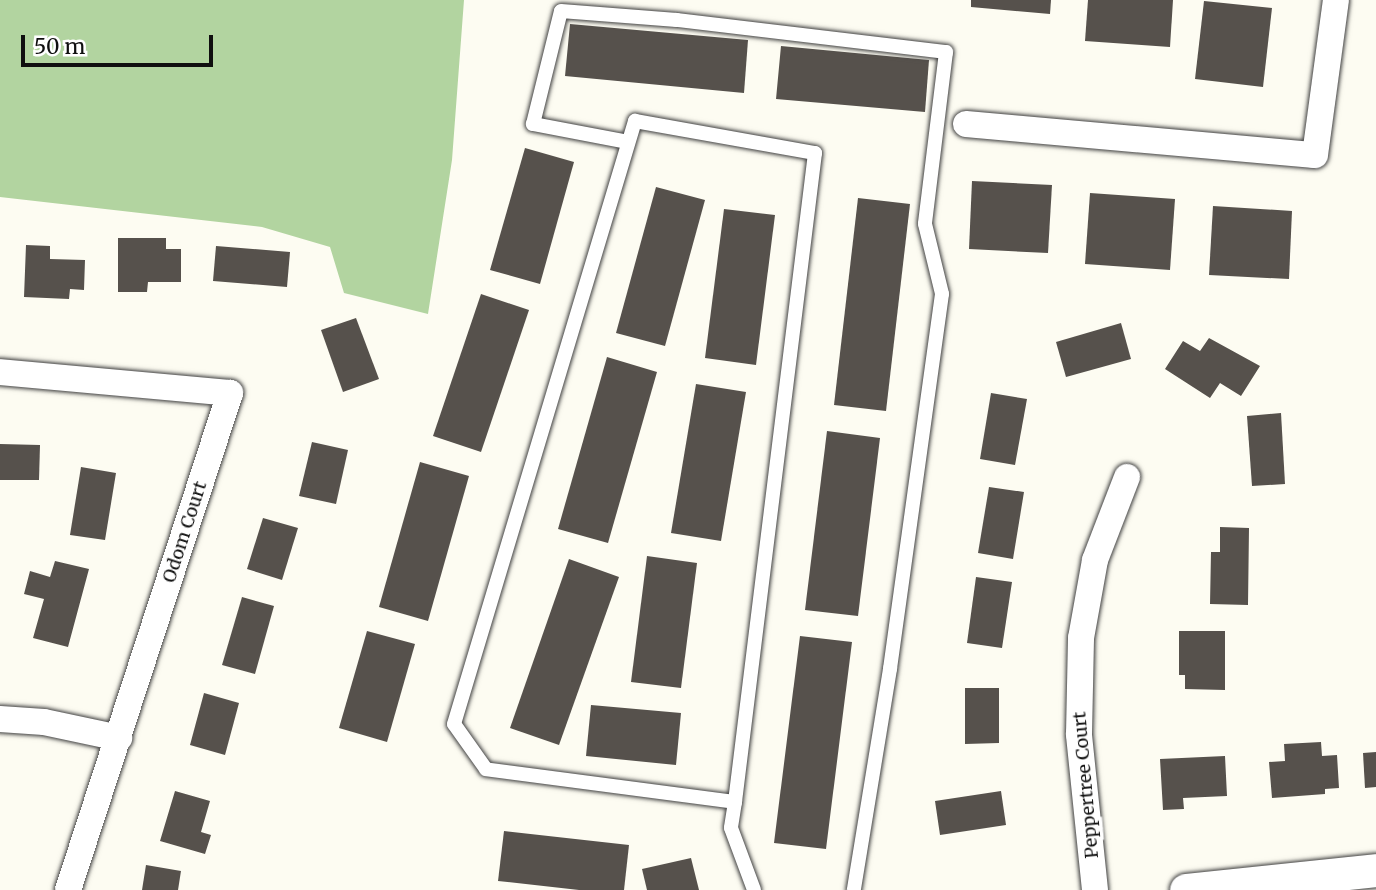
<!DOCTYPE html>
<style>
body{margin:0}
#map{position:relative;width:1376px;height:890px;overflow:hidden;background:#fdfcf2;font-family:Merriweather,serif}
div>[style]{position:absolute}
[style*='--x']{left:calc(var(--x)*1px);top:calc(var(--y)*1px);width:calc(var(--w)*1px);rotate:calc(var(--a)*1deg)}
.forest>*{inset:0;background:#b2d4a0}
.building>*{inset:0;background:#56514c}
.roads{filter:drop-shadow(0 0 2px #424242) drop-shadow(0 0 2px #424242)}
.service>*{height:14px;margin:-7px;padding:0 7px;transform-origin:7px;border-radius:7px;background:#fff}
.minor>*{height:26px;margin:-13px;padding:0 13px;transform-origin:13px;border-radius:13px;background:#fff}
.tertiary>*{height:33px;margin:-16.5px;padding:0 16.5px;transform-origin:16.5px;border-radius:16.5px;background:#fff}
span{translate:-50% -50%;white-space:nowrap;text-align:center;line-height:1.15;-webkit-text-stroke:7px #fff;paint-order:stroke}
.street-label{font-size:18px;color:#0f0f0f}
.scale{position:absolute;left:21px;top:35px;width:192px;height:32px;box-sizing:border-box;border:4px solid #0f0f0f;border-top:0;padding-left:9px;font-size:21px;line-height:24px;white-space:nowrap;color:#0f0f0f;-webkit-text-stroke:5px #fff;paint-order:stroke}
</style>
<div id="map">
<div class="forest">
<div style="clip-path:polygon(0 0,464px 0,452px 160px,428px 314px,344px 293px,330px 247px,262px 227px,0 197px)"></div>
</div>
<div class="building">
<div style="clip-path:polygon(971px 0,1051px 0,1050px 14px,971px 7px)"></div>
<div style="clip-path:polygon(1088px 0,1173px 0,1170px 47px,1085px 41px)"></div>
<div style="clip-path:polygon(1204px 1px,1272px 8px,1263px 87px,1195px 79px)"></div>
<div style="clip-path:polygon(570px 24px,748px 40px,744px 93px,565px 76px)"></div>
<div style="clip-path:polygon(781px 46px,929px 60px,925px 112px,776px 99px)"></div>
<div style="clip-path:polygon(525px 148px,574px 162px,540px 284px,490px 270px)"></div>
<div style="clip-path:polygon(972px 181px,1052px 185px,1048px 253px,969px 249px)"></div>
<div style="clip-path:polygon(656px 187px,705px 200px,665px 346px,616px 333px)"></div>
<div style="clip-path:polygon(1090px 193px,1175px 199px,1170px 270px,1085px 264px)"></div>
<div style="clip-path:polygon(858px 198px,910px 204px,886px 411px,834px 405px)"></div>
<div style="clip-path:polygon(1213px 206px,1292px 211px,1289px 279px,1209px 275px)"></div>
<div style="clip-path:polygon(724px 209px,775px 215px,756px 365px,705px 358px)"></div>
<div style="clip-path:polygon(118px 238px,166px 238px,166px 249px,181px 249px,181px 282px,148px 282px,147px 292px,118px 292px)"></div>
<div style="clip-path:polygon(26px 245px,50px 246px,50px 259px,85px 260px,84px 290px,70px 289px,69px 299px,24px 297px)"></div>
<div style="clip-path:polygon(216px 246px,290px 252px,287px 287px,213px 281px)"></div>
<div style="clip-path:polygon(481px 294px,529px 310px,481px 452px,433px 436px)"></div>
<div style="clip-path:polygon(356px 318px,379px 379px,343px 392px,321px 330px)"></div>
<div style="clip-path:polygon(1121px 323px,1131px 359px,1066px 377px,1056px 342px)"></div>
<div style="clip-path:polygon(1209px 338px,1260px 366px,1241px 396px,1220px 383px,1210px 398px,1165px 369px,1183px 341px,1200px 351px)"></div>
<div style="clip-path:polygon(607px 357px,657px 372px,608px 543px,558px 529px)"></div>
<div style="clip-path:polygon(696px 384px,746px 392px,721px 541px,671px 533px)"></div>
<div style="clip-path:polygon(991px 393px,1027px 399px,1015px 465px,980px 459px)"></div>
<div style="clip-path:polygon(1281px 413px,1285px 484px,1252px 486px,1247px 416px)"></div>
<div style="clip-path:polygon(827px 431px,880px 438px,858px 616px,805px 610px)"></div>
<div style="clip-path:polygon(312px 442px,348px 450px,336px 504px,299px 496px)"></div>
<div style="clip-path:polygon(0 444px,40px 445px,39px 480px,0 480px)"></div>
<div style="clip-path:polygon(420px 462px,469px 476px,428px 621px,379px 607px)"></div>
<div style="clip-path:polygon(81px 467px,116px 473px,105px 540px,70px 535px)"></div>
<div style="clip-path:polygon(989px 487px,1024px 492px,1013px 559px,978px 553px)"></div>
<div style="clip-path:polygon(263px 518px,298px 528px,282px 580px,247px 569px)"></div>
<div style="clip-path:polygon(1220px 527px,1249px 528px,1248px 605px,1210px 604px,1211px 552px,1220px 552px)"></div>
<div style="clip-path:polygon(647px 556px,697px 563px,681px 688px,631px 682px)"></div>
<div style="clip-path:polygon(569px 559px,619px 577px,559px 745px,510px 728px)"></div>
<div style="clip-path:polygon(55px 561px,89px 569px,68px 647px,33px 638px,44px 599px,24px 594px,30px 571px,50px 577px)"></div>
<div style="clip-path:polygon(976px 577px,1012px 582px,1002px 648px,967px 643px)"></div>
<div style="clip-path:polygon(242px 597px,274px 606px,255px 674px,222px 665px)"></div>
<div style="clip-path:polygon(367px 631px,415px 644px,387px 742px,339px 728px)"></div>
<div style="clip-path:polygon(1179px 631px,1225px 631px,1225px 690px,1185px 689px,1185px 675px,1179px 675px)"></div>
<div style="clip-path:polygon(800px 636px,852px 642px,826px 849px,774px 843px)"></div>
<div style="clip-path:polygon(965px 688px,999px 688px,999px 743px,965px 744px)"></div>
<div style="clip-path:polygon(204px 693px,239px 703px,225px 755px,190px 745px)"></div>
<div style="clip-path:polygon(591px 705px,681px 713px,676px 765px,586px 756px)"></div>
<div style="clip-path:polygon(1321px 742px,1322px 756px,1337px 755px,1339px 788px,1325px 789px,1325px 794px,1272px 798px,1269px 762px,1285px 761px,1284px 744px)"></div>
<div style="clip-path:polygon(1376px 752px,1376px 787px,1365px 788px,1363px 753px)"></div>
<div style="clip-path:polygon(1225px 756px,1227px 796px,1183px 798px,1184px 809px,1163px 810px,1160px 759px)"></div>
<div style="clip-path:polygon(175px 791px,210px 801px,201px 832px,211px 835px,205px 854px,160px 841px)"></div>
<div style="clip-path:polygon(1001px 791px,1006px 825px,940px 835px,935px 801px)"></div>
<div style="clip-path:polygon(504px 831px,629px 845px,624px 890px,579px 890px,498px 881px)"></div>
<div style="clip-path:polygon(691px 858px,699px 890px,647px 890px,642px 869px)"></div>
<div style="clip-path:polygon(146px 865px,181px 871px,178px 890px,142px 890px)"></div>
</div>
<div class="roads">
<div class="service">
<div style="--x:628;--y:142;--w:97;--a:-169.3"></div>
<div style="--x:533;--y:124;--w:116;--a:-76.1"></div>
<div style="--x:561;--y:11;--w:116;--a:4.4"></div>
<div style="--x:677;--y:20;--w:271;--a:6.8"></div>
<div style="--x:946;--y:52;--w:173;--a:97"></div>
<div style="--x:925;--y:224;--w:72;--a:76.3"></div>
<div style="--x:942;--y:294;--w:379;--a:97.9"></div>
<div style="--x:890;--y:669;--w:224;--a:99.3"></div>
<div style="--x:735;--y:802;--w:251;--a:-172.5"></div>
<div style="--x:486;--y:769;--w:55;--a:-125.4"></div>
<div style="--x:454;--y:724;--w:630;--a:-73.29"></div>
<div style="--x:635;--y:121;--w:183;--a:10.1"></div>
<div style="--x:815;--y:153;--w:654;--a:97.03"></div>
<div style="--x:735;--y:802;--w:26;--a:99"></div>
<div style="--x:731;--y:828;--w:66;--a:69.6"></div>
</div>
<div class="minor">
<div style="--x:966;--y:124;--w:350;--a:5.1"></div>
<div style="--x:1315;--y:155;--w:156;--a:-82.3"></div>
<div style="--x:0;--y:372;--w:231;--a:5.2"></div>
<div style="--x:230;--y:393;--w:523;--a:108.05"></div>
<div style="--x:0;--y:719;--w:44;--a:3.9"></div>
<div style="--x:44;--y:722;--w:77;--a:12"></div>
<div style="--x:1095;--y:890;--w:157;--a:-95.9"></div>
<div style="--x:1079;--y:734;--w:96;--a:-88.8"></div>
<div style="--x:1081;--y:638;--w:79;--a:-79.8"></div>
<div style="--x:1095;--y:560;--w:89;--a:-68.9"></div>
</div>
<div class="tertiary">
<div style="--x:1186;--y:890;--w:191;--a:-6"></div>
</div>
</div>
<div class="street-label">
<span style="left:185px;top:532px;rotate:-72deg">Odom Court</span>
<span style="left:1086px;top:785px;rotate:-95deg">Peppertree Court</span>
</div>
<div class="scale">50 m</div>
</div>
